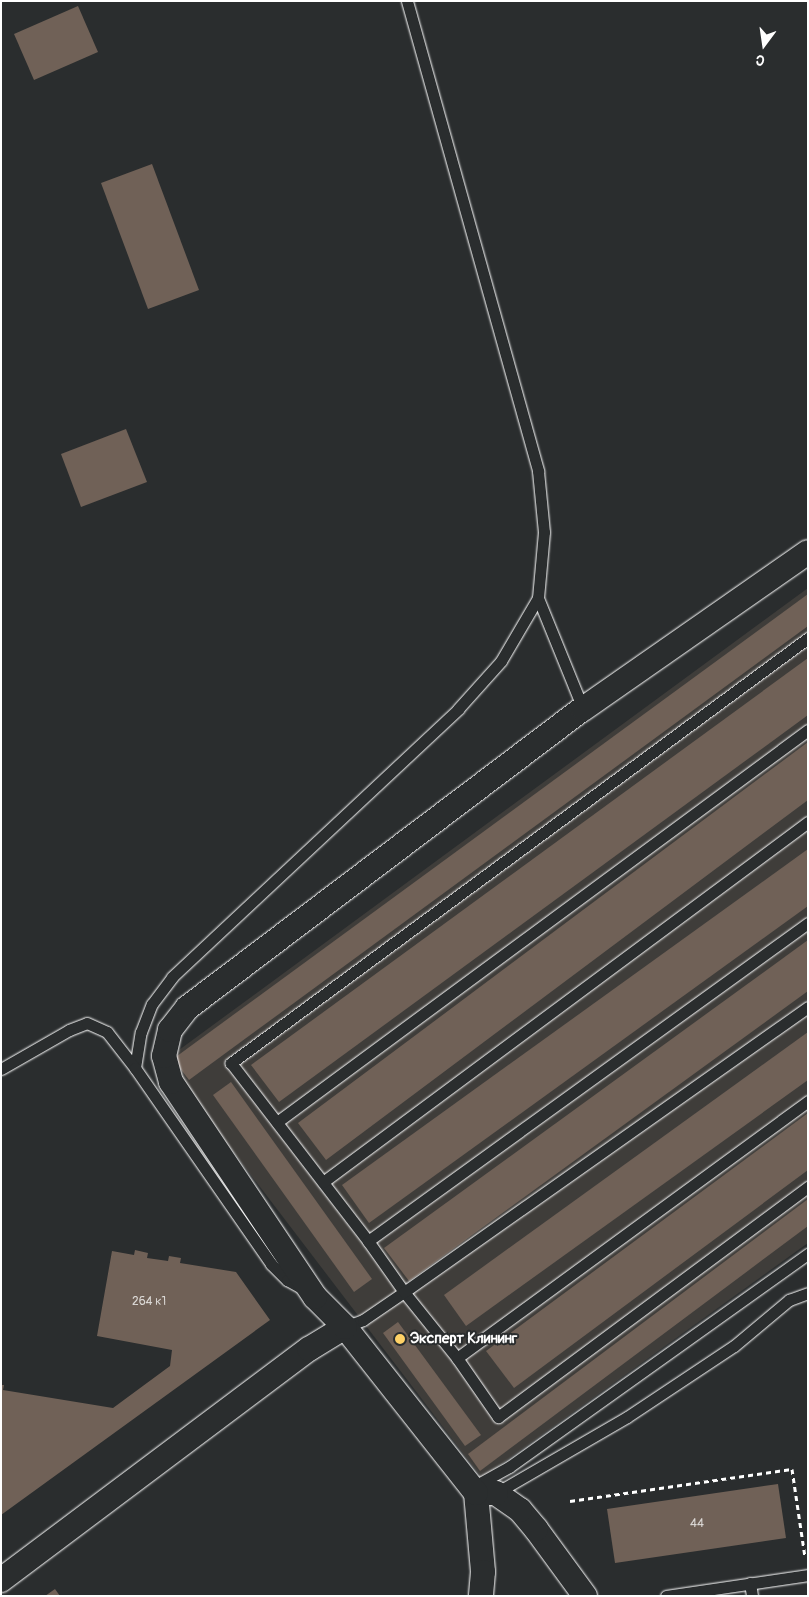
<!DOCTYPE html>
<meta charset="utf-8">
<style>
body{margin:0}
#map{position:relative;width:809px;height:1597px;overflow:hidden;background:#2a2d2e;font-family:Pangolin,sans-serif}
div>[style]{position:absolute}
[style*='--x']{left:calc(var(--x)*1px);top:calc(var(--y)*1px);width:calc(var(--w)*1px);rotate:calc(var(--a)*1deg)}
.built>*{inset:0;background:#3f3d3a}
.building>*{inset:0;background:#706157}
.path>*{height:3px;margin-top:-1.5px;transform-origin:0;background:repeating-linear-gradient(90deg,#fff 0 5px,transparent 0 9px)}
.roads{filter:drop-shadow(0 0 1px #fff) drop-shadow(0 0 1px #fff)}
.service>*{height:11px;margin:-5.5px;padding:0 5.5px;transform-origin:5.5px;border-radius:5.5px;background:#2a2d2e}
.minor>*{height:24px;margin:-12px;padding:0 12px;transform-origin:12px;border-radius:12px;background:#2a2d2e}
.dots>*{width:14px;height:14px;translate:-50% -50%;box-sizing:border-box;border:2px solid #2a2d2e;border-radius:50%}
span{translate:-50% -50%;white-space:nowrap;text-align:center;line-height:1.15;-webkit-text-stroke:4px #2a2d2e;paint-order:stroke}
.number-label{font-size:12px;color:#dbd8d5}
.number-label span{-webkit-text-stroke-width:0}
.poi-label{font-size:15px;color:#fff;font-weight:700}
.left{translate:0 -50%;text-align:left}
.frame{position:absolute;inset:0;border:2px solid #fff;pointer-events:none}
.north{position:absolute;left:739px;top:20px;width:50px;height:50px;-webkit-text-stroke:4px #2a2d2e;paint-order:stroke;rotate:194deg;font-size:14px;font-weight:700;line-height:20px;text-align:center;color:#fff}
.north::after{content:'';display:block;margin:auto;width:18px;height:22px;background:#fff;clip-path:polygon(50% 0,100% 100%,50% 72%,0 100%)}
</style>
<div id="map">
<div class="built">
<div style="clip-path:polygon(808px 588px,808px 1243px,482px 1478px,164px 1061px)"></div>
</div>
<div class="building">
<div style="clip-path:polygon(78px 6px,98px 52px,34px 80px,14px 34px)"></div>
<div style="clip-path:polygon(152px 164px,199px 290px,148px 309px,101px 183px)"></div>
<div style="clip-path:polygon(126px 429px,147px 482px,81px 507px,61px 454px)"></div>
<div style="clip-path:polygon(808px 594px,808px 626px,189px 1080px,173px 1059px)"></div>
<div style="clip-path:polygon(808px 658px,808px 715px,279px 1102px,251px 1065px)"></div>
<div style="clip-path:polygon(808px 742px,808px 800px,326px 1160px,298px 1123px)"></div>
<div style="clip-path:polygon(808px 849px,808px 906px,369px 1223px,342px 1185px)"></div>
<div style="clip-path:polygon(808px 940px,808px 991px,409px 1281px,384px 1248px)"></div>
<div style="clip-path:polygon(808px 1032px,808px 1080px,466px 1326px,444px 1295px)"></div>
<div style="clip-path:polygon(231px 1082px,372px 1279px,354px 1292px,213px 1095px)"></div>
<div style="clip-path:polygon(808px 1113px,808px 1170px,514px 1388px,486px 1351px)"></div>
<div style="clip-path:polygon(808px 1199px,808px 1226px,480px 1471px,468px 1454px)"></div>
<div style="clip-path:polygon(135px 1250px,148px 1253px,147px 1258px,168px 1261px,169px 1256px,181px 1258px,180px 1263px,236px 1272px,270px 1320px,1px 1515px,1px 1385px,4px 1385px,3px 1390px,113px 1408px,170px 1366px,172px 1350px,97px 1336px,112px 1251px,134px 1255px)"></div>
<div style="clip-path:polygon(398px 1322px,481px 1435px,465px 1446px,383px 1333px)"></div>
<div style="clip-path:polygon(778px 1484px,786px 1538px,615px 1563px,607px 1509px)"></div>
<div style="clip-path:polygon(55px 1589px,60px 1596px,45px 1596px)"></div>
</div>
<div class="path">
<div style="--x:570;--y:1501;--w:224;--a:-8.2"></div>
<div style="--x:792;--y:1469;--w:89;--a:81.6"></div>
</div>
<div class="roads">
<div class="service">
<div style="--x:407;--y:1;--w:488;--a:74.4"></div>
<div style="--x:538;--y:471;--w:61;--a:84.4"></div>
<div style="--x:544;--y:532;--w:66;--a:95.2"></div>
<div style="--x:538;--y:598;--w:120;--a:67.9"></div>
<div style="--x:808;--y:638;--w:717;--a:143.63"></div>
<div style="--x:231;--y:1063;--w:225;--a:52.4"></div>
<div style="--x:368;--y:1241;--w:62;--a:54.8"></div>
<div style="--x:404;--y:1292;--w:85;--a:51.2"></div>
<div style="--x:457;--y:1358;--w:72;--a:55.2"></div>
<div style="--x:498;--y:1417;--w:386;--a:-36.6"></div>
<div style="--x:135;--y:1068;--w:36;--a:-81"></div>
<div style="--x:141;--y:1032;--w:30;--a:-69"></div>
<div style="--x:152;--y:1004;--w:34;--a:-53"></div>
<div style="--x:172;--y:977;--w:392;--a:-43.1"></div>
<div style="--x:458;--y:709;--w:64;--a:-48.1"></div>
<div style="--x:501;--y:661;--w:73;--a:-59.6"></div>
<div style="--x:1;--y:1069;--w:78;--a:-29.8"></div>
<div style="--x:69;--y:1030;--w:19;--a:-21"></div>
<div style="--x:87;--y:1023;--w:22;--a:24"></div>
<div style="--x:107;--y:1032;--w:46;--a:52.1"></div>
<div style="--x:135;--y:1068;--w:239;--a:55.2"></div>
<div style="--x:271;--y:1264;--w:23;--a:45"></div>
<div style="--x:287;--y:1280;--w:18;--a:29"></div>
<div style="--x:277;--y:1122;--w:660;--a:-36.44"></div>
<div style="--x:323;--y:1182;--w:604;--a:-36.59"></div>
<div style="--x:368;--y:1241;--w:543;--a:-35.86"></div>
<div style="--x:345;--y:1327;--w:19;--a:-21"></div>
<div style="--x:363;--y:1320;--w:50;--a:-34.3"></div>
<div style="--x:404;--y:1292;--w:494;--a:-35.2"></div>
<div style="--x:457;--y:1358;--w:435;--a:-36.2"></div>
<div style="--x:473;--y:1487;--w:41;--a:-29.1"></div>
<div style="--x:509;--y:1467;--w:367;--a:-35.5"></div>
<div style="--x:496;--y:1493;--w:151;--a:-30.1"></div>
<div style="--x:627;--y:1417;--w:128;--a:-33.6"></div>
<div style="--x:734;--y:1346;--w:72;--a:-39.9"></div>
<div style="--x:789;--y:1300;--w:20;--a:-20"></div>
<div style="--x:750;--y:1583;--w:13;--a:81"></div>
<div style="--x:666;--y:1596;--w:144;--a:-8.4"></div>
</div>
<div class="minor">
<div style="--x:476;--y:1493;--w:79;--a:84.9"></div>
<div style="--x:483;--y:1572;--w:24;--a:95"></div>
<div style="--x:1;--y:1580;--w:385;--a:-36.9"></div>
<div style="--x:309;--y:1349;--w:42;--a:-31.4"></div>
<div style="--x:585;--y:1596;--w:83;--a:-126.2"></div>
<div style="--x:536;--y:1529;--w:25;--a:-130"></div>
<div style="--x:520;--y:1510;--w:29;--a:-145"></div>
<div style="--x:496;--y:1493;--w:20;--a:180"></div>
<div style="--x:476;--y:1493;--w:211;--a:-128.3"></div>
<div style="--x:345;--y:1327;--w:42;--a:-135"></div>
<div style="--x:315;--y:1297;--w:259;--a:-123.8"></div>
<div style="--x:171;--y:1082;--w:27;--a:-105"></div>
<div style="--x:164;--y:1056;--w:27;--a:-77"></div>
<div style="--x:170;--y:1030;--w:28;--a:-52"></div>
<div style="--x:187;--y:1008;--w:496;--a:-37.1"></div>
<div style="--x:583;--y:709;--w:274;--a:-34.9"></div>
</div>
</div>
<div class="dots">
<div style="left:400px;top:1339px;background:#ffd166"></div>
</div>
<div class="number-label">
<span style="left:149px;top:1302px">264 к1</span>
<span style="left:697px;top:1524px">44</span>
</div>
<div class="poi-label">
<span class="left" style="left:410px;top:1339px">Эксперт Клининг</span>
</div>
<div class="frame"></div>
<div class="north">С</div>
</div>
